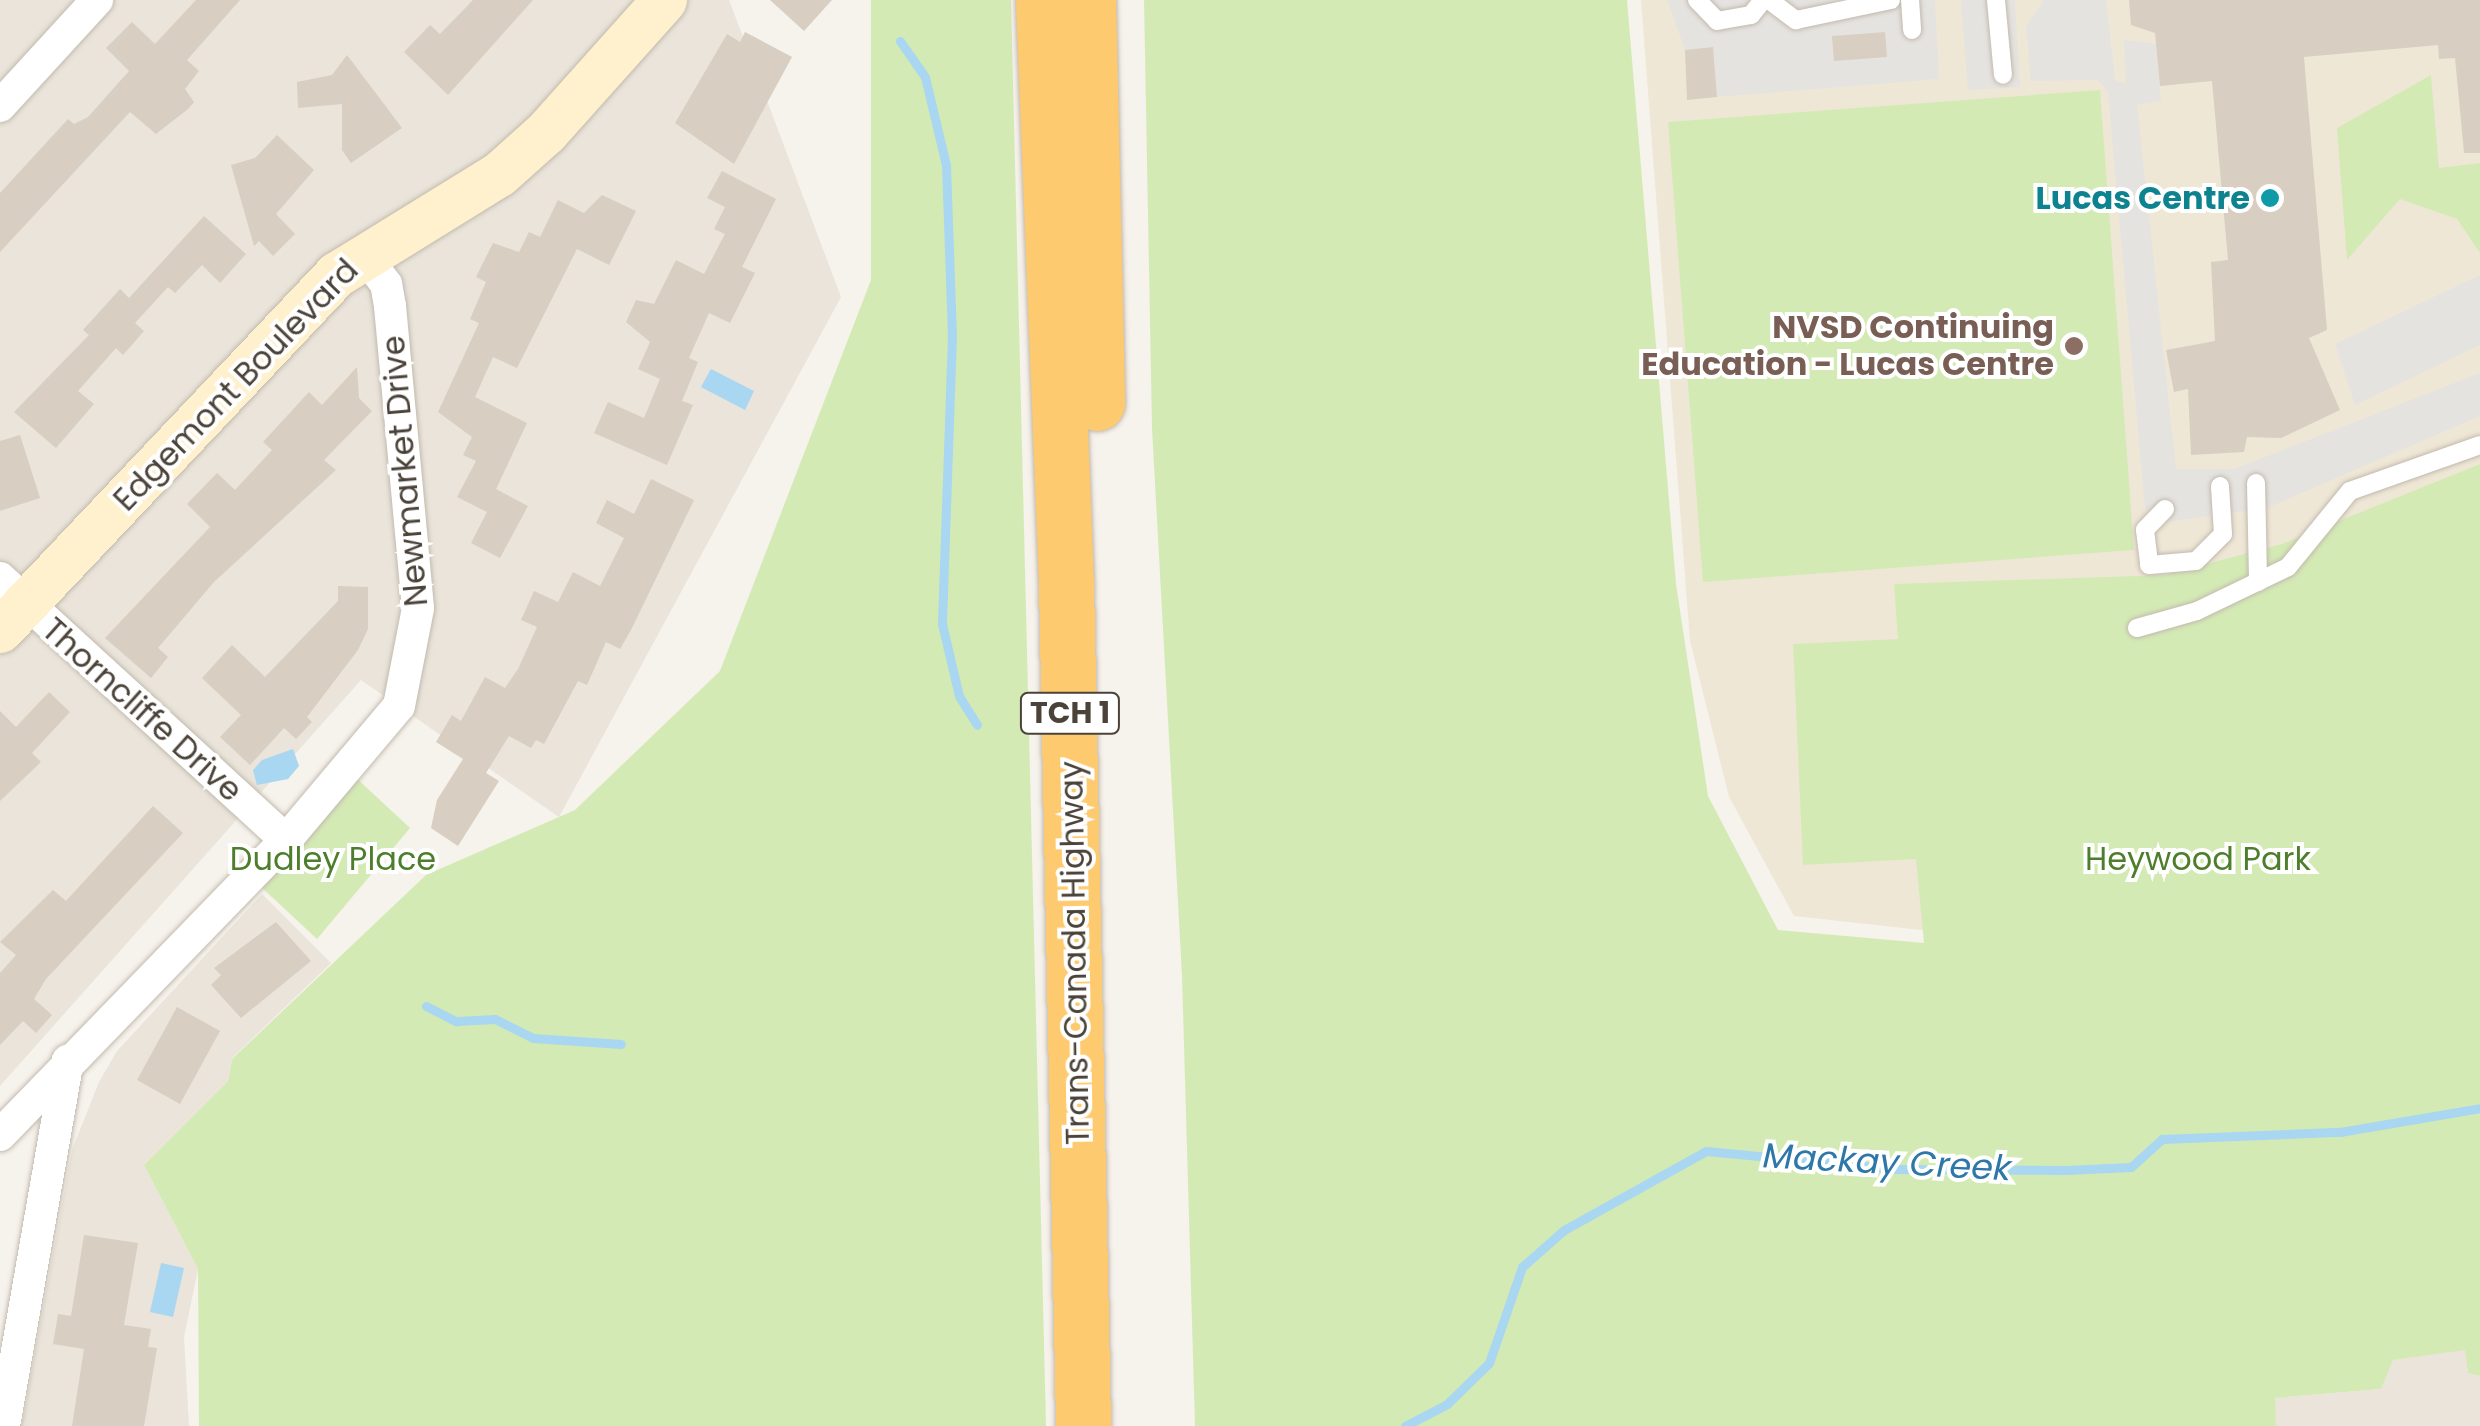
<!DOCTYPE html>
<style>
body{margin:0}
#map{position:relative;width:2480px;height:1426px;overflow:hidden;background:#f6f2ec;font-family:Poppins,sans-serif}
div>[style]{position:absolute}
[style*='--x']{left:calc(var(--x)*1px);top:calc(var(--y)*1px);width:calc(var(--w)*1px);rotate:calc(var(--a)*1deg)}
.residential>*{inset:0;background:#eae4da}
.education>*{inset:0;background:#efe7d6}
.green>*{inset:0;background:#d4eab5}
.parking>*{inset:0;background:#e5e3e0}
.water>*{inset:0;background:#a9d6f1}
.stream>*{height:9px;margin:-4.5px;padding:0 4.5px;transform-origin:4.5px;border-radius:4.5px;background:#a9d6f1}
.building>*{inset:0;background:#d8cec1}
.roads{filter:drop-shadow(0 0 2px #c2baae) drop-shadow(0 0 2px #c2baae)}
.lane>*{height:18px;margin:-9px;padding:0 9px;transform-origin:9px;border-radius:9px;background:#fff}
.street>*{height:32px;margin:-16px;padding:0 16px;transform-origin:16px;border-radius:16px;background:#fff}
.secondary>*{height:45px;margin:-22.5px;padding:0 22.5px;transform-origin:22.5px;border-radius:22.5px;background:#fff1cd}
.highway>*{height:55px;margin:-27.5px;padding:0 27.5px;transform-origin:27.5px;border-radius:27.5px;background:#feca6f}
.dots>*{width:28px;height:28px;translate:-50% -50%;box-sizing:border-box;border:5px solid #fff;border-radius:50%}
span{translate:-50% -50%;white-space:nowrap;text-align:center;line-height:1.15;-webkit-text-stroke:8px #fff;paint-order:stroke}
.shield-label span{padding:2px 8px;background:#fff;border:2px solid;border-radius:8px;-webkit-text-stroke-width:0}
.shield-label{font-size:30px;color:#4b4339;font-weight:700}
.culture-label{font-size:32px;color:#0d838f;font-weight:700}
.right{translate:-100% -50%;text-align:right}
.education-label{font-size:32px;color:#785e54;font-weight:700}
.street-label{font-size:32px;color:#4b4339}
.park-label{font-size:32px;color:#4d7e2b}
.water-label{font-size:35px;color:#2d78a8;font-style:italic}
</style>
<div id="map">
<div class="residential">
<div style="clip-path:polygon(0 0,729px 0,841px 297px,559px 817px,361px 680px,0 1086px)"></div>
<div style="clip-path:polygon(262px 894px,331px 963px,232px 1058px,228px 1081px,144px 1165px,198px 1269px,184px 1337px,189px 1426px,22px 1426px,72px 1150px,99px 1082px,117px 1051px)"></div>
<div style="clip-path:polygon(2466px 1349px,2468px 1373px,2480px 1376px,2480px 1426px,2276px 1426px,2274px 1398px,2381px 1389px,2392px 1360px)"></div>
</div>
<div class="education">
<div style="clip-path:polygon(1641px 0,2480px 0,2480px 782px,1958px 934px,1794px 916px,1729px 797px,1690px 641px)"></div>
</div>
<div class="green">
<div style="clip-path:polygon(871px 0,1011px 0,1046px 1426px,199px 1426px,198px 1269px,144px 1165px,228px 1081px,232px 1059px,426px 875px,575px 810px,720px 671px,871px 280px)"></div>
<div style="clip-path:polygon(1144px 0,1627px 0,1676px 584px,1708px 796px,1778px 930px,1924px 943px,1916px 859px,1803px 865px,1793px 644px,1898px 639px,1894px 584px,2165px 575px,2282px 544px,2480px 464px,2480px 1376px,2468px 1373px,2465px 1350px,2393px 1360px,2381px 1389px,2275px 1398px,2276px 1426px,1195px 1426px,1182px 975px,1152px 428px)"></div>
<div style="clip-path:polygon(2431px 75px,2439px 168px,2480px 163px,2480px 253px,2457px 219px,2400px 199px,2347px 260px,2337px 128px)"></div>
<div style="clip-path:polygon(2100px 90px,2134px 550px,1703px 582px,1668px 122px)"></div>
<div style="clip-path:polygon(353px 775px,410px 828px,317px 939px,259px 885px)"></div>
</div>
<div class="parking">
<div style="clip-path:polygon(evenodd,1667px 0,1935px 0,1939px 79px,1717px 97px,1713px 48px,1685px 50px,1667px 0,1884px 32px,1887px 57px,1834px 60px,1833px 36px,1884px 32px)"></div>
<div style="clip-path:polygon(1961px 0,2015px 0,2020px 87px,1968px 90px)"></div>
<div style="clip-path:polygon(2044px 0,2106px 0,2115px 80px,2126px 84px,2124px 40px,2156px 44px,2161px 101px,2137px 105px,2176px 469px,2234px 469px,2480px 373px,2480px 416px,2267px 508px,2167px 522px,2145px 508px,2108px 92px,2098px 80px,2031px 81px,2026px 26px)"></div>
<div style="clip-path:polygon(2480px 275px,2480px 345px,2355px 405px,2335px 344px)"></div>
</div>
<div class="water">
<div style="clip-path:polygon(711px 369px,754px 391px,745px 410px,701px 387px)"></div>
<div style="clip-path:polygon(293px 749px,299px 766px,288px 779px,257px 785px,253px 770px,262px 760px)"></div>
<div style="clip-path:polygon(161px 1263px,184px 1268px,173px 1317px,150px 1312px)"></div>
</div>
<div class="stream">
<div style="--x:900;--y:41;--w:44;--a:55.2"></div>
<div style="--x:925;--y:77;--w:90;--a:76.6"></div>
<div style="--x:946;--y:165;--w:171;--a:88"></div>
<div style="--x:952;--y:336;--w:288;--a:92"></div>
<div style="--x:942;--y:624;--w:74;--a:76.7"></div>
<div style="--x:959;--y:696;--w:34;--a:58"></div>
<div style="--x:426;--y:1006;--w:34;--a:27"></div>
<div style="--x:456;--y:1021;--w:39;--a:-3"></div>
<div style="--x:495;--y:1019;--w:42;--a:26.6"></div>
<div style="--x:533;--y:1038;--w:88;--a:3.9"></div>
<div style="--x:1405;--y:1426;--w:47;--a:-27.6"></div>
<div style="--x:1447;--y:1404;--w:59;--a:-44.3"></div>
<div style="--x:1489;--y:1363;--w:102;--a:-71"></div>
<div style="--x:1522;--y:1267;--w:56;--a:-41.4"></div>
<div style="--x:1564;--y:1230;--w:162;--a:-29.1"></div>
<div style="--x:1706;--y:1151;--w:191;--a:5.4"></div>
<div style="--x:1896;--y:1169;--w:170;--a:0.3"></div>
<div style="--x:2066;--y:1170;--w:65;--a:-2.6"></div>
<div style="--x:2131;--y:1167;--w:42;--a:-42.1"></div>
<div style="--x:2162;--y:1139;--w:178;--a:-2.3"></div>
<div style="--x:2340;--y:1132;--w:142;--a:-9.7"></div>
</div>
<div class="building">
<div style="clip-path:polygon(196px 0,240px 0,187px 60px,199px 71px,185px 89px,194px 102px,188px 109px,156px 134px,130px 112px,0 252px,0 193px,68px 119px,74px 124px,88px 117px,129px 71px,106px 48px,132px 22px,155px 44px)"></div>
<div style="clip-path:polygon(473px 0,533px 0,448px 95px,404px 52px,430px 25px,440px 34px)"></div>
<div style="clip-path:polygon(770px 0,832px 0,804px 31px)"></div>
<div style="clip-path:polygon(2129px 0,2480px 0,2480px 153px,2464px 153px,2455px 58px,2439px 59px,2438px 45px,2304px 57px,2327px 330px,2309px 338px,2340px 410px,2281px 438px,2247px 437px,2244px 452px,2191px 455px,2188px 389px,2174px 392px,2166px 350px,2215px 341px,2211px 262px,2228px 260px,2212px 81px,2160px 86px,2155px 33px,2131px 25px)"></div>
<div style="clip-path:polygon(745px 32px,792px 57px,734px 164px,675px 123px,727px 34px,740px 42px)"></div>
<div style="clip-path:polygon(1885px 32px,1887px 57px,1834px 61px,1832px 36px)"></div>
<div style="clip-path:polygon(1713px 47px,1717px 97px,1687px 100px,1685px 50px)"></div>
<div style="clip-path:polygon(347px 55px,402px 128px,351px 163px,342px 150px,342px 104px,298px 108px,297px 82px,332px 75px)"></div>
<div style="clip-path:polygon(277px 135px,314px 170px,276px 214px,295px 234px,273px 256px,259px 241px,254px 246px,231px 165px,255px 158px)"></div>
<div style="clip-path:polygon(722px 171px,776px 199px,742px 267px,755px 273px,730px 323px,709px 313px,689px 358px,698px 362px,682px 401px,693px 405px,667px 465px,594px 433px,608px 402px,644px 418px,660px 379px,638px 369px,650px 342px,626px 322px,636px 300px,654px 304px,676px 260px,704px 274px,725px 234px,714px 229px,725px 207px,707px 198px)"></div>
<div style="clip-path:polygon(602px 195px,636px 211px,609px 265px,577px 249px,517px 368px,493px 357px,475px 397px,527px 423px,496px 489px,528px 506px,500px 558px,471px 543px,487px 512px,457px 497px,476px 461px,463px 455px,472px 437px,438px 412px,479px 323px,470px 319px,486px 282px,476px 277px,493px 243px,519px 252px,529px 232px,540px 237px,558px 200px,584px 213px)"></div>
<div style="clip-path:polygon(204px 216px,246px 254px,220px 283px,202px 265px,175px 293px,168px 287px,135px 323px,144px 331px,123px 355px,116px 348px,78px 391px,94px 404px,56px 448px,14px 412px,89px 335px,83px 330px,120px 289px,129px 298px)"></div>
<div style="clip-path:polygon(357px 367px,359px 398px,372px 411px,324px 460px,336px 470px,214px 582px,158px 648px,168px 657px,151px 678px,105px 638px,210px 527px,187px 504px,217px 473px,235px 490px,272px 450px,263px 442px,309px 392px,322px 405px)"></div>
<div style="clip-path:polygon(20px 435px,40px 498px,0 511px,0 441px)"></div>
<div style="clip-path:polygon(651px 479px,694px 500px,631px 630px,620px 649px,606px 642px,587px 685px,578px 681px,544px 744px,536px 740px,531px 748px,509px 736px,486px 773px,499px 781px,458px 846px,431px 828px,437px 800px,463px 759px,436px 742px,452px 715px,461px 721px,485px 677px,505px 688px,518px 669px,537px 627px,521px 620px,534px 591px,558px 602px,573px 572px,600px 586px,624px 538px,596px 523px,607px 500px,634px 514px)"></div>
<div style="clip-path:polygon(338px 586px,368px 587px,368px 629px,358px 650px,307px 717px,312px 722px,296px 739px,284px 728px,250px 765px,220px 737px,241px 715px,202px 678px,232px 645px,265px 677px,338px 601px)"></div>
<div style="clip-path:polygon(49px 692px,70px 712px,32px 753px,41px 762px,0 801px,0 711px,16px 727px)"></div>
<div style="clip-path:polygon(153px 806px,183px 833px,46px 979px,34px 999px,52px 1015px,36px 1033px,23px 1021px,0 1045px,0 973px,16px 955px,0 942px,53px 890px,66px 901px)"></div>
<div style="clip-path:polygon(276px 922px,311px 961px,241px 1018px,211px 985px,221px 975px,214px 968px)"></div>
<div style="clip-path:polygon(177px 1007px,220px 1031px,180px 1104px,137px 1080px)"></div>
<div style="clip-path:polygon(84px 1235px,138px 1243px,124px 1325px,151px 1329px,148px 1347px,157px 1348px,144px 1426px,72px 1426px,84px 1349px,53px 1344px,58px 1314px,71px 1316px)"></div>
</div>
<div class="roads">
<div class="lane">
<div style="--x:1697;--y:0;--w:29;--a:46"></div>
<div style="--x:1717;--y:21;--w:35;--a:-10"></div>
<div style="--x:1751;--y:15;--w:19;--a:-51"></div>
<div style="--x:1769;--y:0;--w:34;--a:37"></div>
<div style="--x:1796;--y:20;--w:97;--a:-11.9"></div>
<div style="--x:1910;--y:0;--w:30;--a:86"></div>
<div style="--x:1996;--y:0;--w:75;--a:84.7"></div>
<div style="--x:2256;--y:483;--w:99;--a:88.8"></div>
<div style="--x:2165;--y:509;--w:29;--a:134"></div>
<div style="--x:2145;--y:530;--w:35;--a:83"></div>
<div style="--x:2149;--y:565;--w:47;--a:-4.9"></div>
<div style="--x:2196;--y:561;--w:38;--a:-45"></div>
<div style="--x:2223;--y:534;--w:48;--a:-93.6"></div>
<div style="--x:2137;--y:628;--w:62;--a:-15.8"></div>
<div style="--x:2197;--y:611;--w:101;--a:-25.8"></div>
<div style="--x:2288;--y:567;--w:98;--a:-50.8"></div>
<div style="--x:2350;--y:491;--w:138;--a:-19.5"></div>
</div>
<div class="street">
<div style="--x:0;--y:106;--w:144;--a:-47.5"></div>
<div style="--x:0;--y:578;--w:388;--a:42.5"></div>
<div style="--x:0;--y:1135;--w:411;--a:-45.9"></div>
<div style="--x:286;--y:840;--w:175;--a:-49.9"></div>
<div style="--x:399;--y:706;--w:100;--a:-79"></div>
<div style="--x:418;--y:608;--w:303;--a:-95.3"></div>
<div style="--x:390;--y:306;--w:22;--a:-100"></div>
<div style="--x:386;--y:284;--w:36;--a:-127"></div>
<div style="--x:4;--y:1426;--w:371;--a:-80.1"></div>
</div>
<div class="secondary">
<div style="--x:0;--y:630;--w:490;--a:-46.6"></div>
<div style="--x:337;--y:274;--w:190;--a:-31.7"></div>
<div style="--x:499;--y:174;--w:63;--a:-41.8"></div>
<div style="--x:546;--y:132;--w:177;--a:-48.2"></div>
</div>
<div class="highway">
<div style="--x:1043;--y:0;--w:583;--a:87.74"></div>
<div style="--x:1066;--y:583;--w:843;--a:88.84"></div>
<div style="--x:1088;--y:0;--w:403;--a:88.7"></div>
</div>
</div>
<div class="dots">
<div style="left:2270px;top:198px;background:#0f9aa8"></div>
<div style="left:2074px;top:346px;background:#8d6e63"></div>
</div>
<div class="shield-label">
<span style="left:1070px;top:713px">TCH 1</span>
</div>
<div class="culture-label">
<span class="right" style="left:2250px;top:198px">Lucas Centre</span>
</div>
<div class="education-label">
<span class="right" style="left:2054px;top:346px">NVSD Continuing<br>Education - Lucas Centre</span>
</div>
<div class="street-label">
<span style="left:236px;top:385px;rotate:-46deg">Edgemont Boulevard</span>
<span style="left:405px;top:471px;rotate:-95deg">Newmarket Drive</span>
<span style="left:142px;top:710px;rotate:42deg">Thorncliffe Drive</span>
<span style="left:1075px;top:953px;rotate:-91deg">Trans-Canada Highway</span>
</div>
<div class="park-label">
<span style="left:333px;top:859px">Dudley Place</span>
<span style="left:2198px;top:859px">Heywood Park</span>
</div>
<div class="water-label">
<span style="left:1887px;top:1162px;rotate:3deg">Mackay Creek</span>
</div>
</div>
